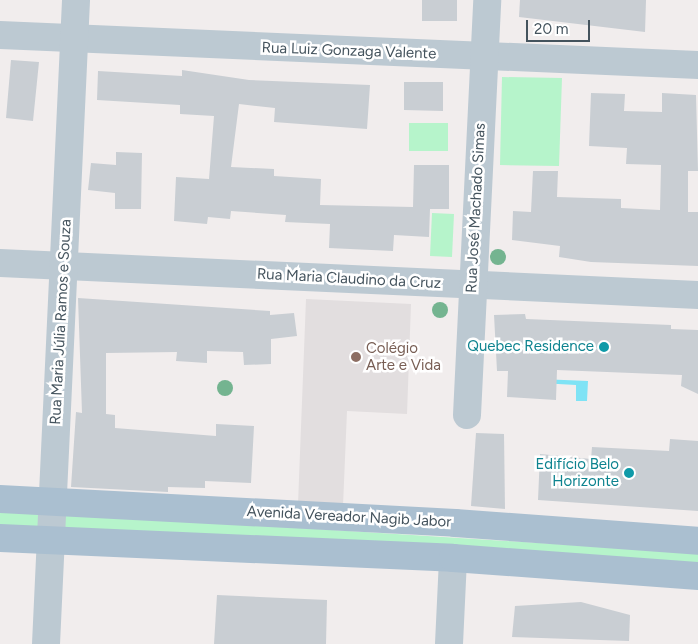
<!DOCTYPE html>
<meta charset="utf-8">
<style>
body{margin:0}
#map{position:relative;width:698px;height:644px;overflow:hidden;background:#f1eded;font-family:Figtree,sans-serif}
div>[style]{position:absolute}
[style*='--x']{left:calc(var(--x)*1px);top:calc(var(--y)*1px);width:calc(var(--w)*1px);rotate:calc(var(--a)*1deg)}
.education>*{inset:0;background:#e2dedf}
.green>*{inset:0;background:#b6f4cb}
.water>*{inset:0;background:#7fe3f5}
.building>*{inset:0;background:#c9ced3}
.minor>*{height:28px;margin:-14px;padding:0 14px;transform-origin:14px;border-radius:14px;background:#bcc9d2}
.major>*{height:28px;margin:-14px;padding:0 14px;transform-origin:14px;border-radius:14px;background:#aabfd0}
.trees>*{width:16px;height:16px;margin:-8px;border-radius:50%;background:#74b490}
.dots>*{width:14px;height:14px;translate:-50% -50%;box-sizing:border-box;border:2px solid #fff;border-radius:50%}
span{translate:-50% -50%;white-space:nowrap;text-align:center;line-height:1.15;-webkit-text-stroke:5px #fff;paint-order:stroke}
.street-label{font-size:15px;color:#44535d}
.culture-label{font-size:15px;color:#0d838f}
.right{translate:-100% -50%;text-align:right}
.education-label{font-size:15px;color:#785e54}
.left{translate:0 -50%;text-align:left}
.scale{position:absolute;left:526px;top:20px;width:64px;height:22px;box-sizing:border-box;border:2px solid #44535d;border-top:0;padding-left:6px;font-size:15px;line-height:18px;white-space:nowrap;color:#44535d;-webkit-text-stroke:4px #fff;paint-order:stroke}
</style>
<div id="map">
<div class="education">
<div style="clip-path:polygon(306px 299px,411px 304px,407px 414px,347px 411px,343px 506px,298px 504px)"></div>
</div>
<div class="green">
<div style="clip-path:polygon(502px 77px,562px 78px,559px 166px,500px 165px)"></div>
<div style="clip-path:polygon(409px 123px,448px 123px,448px 151px,409px 151px)"></div>
<div style="clip-path:polygon(432px 213px,454px 214px,452px 257px,430px 256px)"></div>
<div style="clip-path:polygon(0 509px,698px 553px,698px 566px,0 526px)"></div>
</div>
<div class="water">
<div style="clip-path:polygon(540px 379px,588px 381px,587px 401px,576px 401px,576px 385px,540px 383px)"></div>
</div>
<div class="building">
<div style="clip-path:polygon(422px 0,457px 0,457px 21px,422px 21px)"></div>
<div style="clip-path:polygon(520px 0,646px 0,645px 32px,519px 17px)"></div>
<div style="clip-path:polygon(11px 60px,39px 62px,33px 121px,6px 118px)"></div>
<div style="clip-path:polygon(182px 70px,249px 80px,370px 85px,367px 129px,274px 122px,275px 108px,239px 104px,231px 167px,274px 169px,274px 176px,321px 179px,320px 205px,413px 207px,414px 165px,449px 165px,449px 209px,430px 209px,429px 237px,394px 235px,393px 251px,329px 248px,330px 224px,285px 222px,286px 215px,231px 211px,230px 219px,208px 217px,207px 224px,174px 221px,176px 177px,209px 179px,214px 116px,180px 114px,180px 105px,97px 100px,98px 71px,182px 76px)"></div>
<div style="clip-path:polygon(404px 82px,443px 82px,443px 111px,404px 110px)"></div>
<div style="clip-path:polygon(591px 93px,625px 94px,624px 111px,662px 112px,662px 93px,696px 95px,698px 171px,688px 171px,688px 212px,698px 212px,698px 266px,591px 262px,559px 257px,560px 246px,512px 240px,513px 211px,531px 212px,533px 171px,558px 171px,557px 197px,621px 199px,621px 208px,660px 210px,661px 165px,626px 164px,627px 148px,589px 146px)"></div>
<div style="clip-path:polygon(116px 152px,142px 153px,141px 209px,115px 209px,115px 193px,88px 190px,91px 163px,116px 165px)"></div>
<div style="clip-path:polygon(78px 298px,270px 311px,270px 315px,294px 313px,297px 336px,271px 339px,271px 364px,244px 365px,243px 352px,207px 351px,207px 363px,176px 361px,177px 352px,106px 353px,106px 414px,115px 415px,115px 428px,216px 436px,216px 424px,254px 426px,251px 483px,205px 481px,205px 488px,168px 487px,168px 492px,71px 487px,76px 412px,82px 413px)"></div>
<div style="clip-path:polygon(525px 314px,526px 319px,671px 325px,671px 329px,698px 330px,698px 394px,681px 386px,682px 375px,557px 370px,556px 400px,507px 397px,508px 371px,497px 371px,494px 315px)"></div>
<div style="clip-path:polygon(476px 433px,504px 434px,505px 509px,471px 506px)"></div>
<div style="clip-path:polygon(670px 439px,698px 441px,698px 511px,538px 500px,540px 454px,591px 459px,592px 447px,669px 451px)"></div>
<div style="clip-path:polygon(217px 595px,327px 600px,326px 644px,214px 644px)"></div>
<div style="clip-path:polygon(581px 602px,630px 615px,629px 641px,512px 637px,515px 606px)"></div>
</div>
<div class="minor">
<div style="--x:0;--y:35;--w:699;--a:2.46"></div>
<div style="--x:0;--y:263;--w:699;--a:2.62"></div>
<div style="--x:467;--y:415;--w:415;--a:-87.2"></div>
<div style="--x:46;--y:644;--w:645;--a:-87.33"></div>
<div style="--x:449;--y:644;--w:86;--a:-87.3"></div>
</div>
<div class="major">
<div style="--x:0;--y:499;--w:456;--a:3"></div>
<div style="--x:455;--y:523;--w:244;--a:4.2"></div>
<div style="--x:0;--y:538;--w:453;--a:2.5"></div>
<div style="--x:453;--y:558;--w:246;--a:4.2"></div>
</div>
<div class="trees">
<div style="left:498px;top:257px"></div>
<div style="left:440px;top:310px"></div>
<div style="left:225px;top:388px"></div>
</div>
<div class="dots">
<div style="left:604px;top:347px;background:#0f9aa8"></div>
<div style="left:356px;top:357px;background:#8d6e63"></div>
<div style="left:629px;top:473px;background:#0f9aa8"></div>
</div>
<div class="street-label">
<span style="left:349px;top:51px;rotate:2deg">Rua Luiz Gonzaga Valente</span>
<span style="left:476px;top:208px;rotate:-87deg">Rua José Machado Simas</span>
<span style="left:349px;top:279px;rotate:3deg">Rua Maria Claudino da Cruz</span>
<span style="left:61px;top:322px;rotate:-87deg">Rua Maria Júlia Ramos e Souza</span>
<span style="left:349px;top:517px;rotate:3deg">Avenida Vereador Nagib Jabor</span>
</div>
<div class="culture-label">
<span class="right" style="left:594px;top:347px">Quebec Residence</span>
<span class="right" style="left:619px;top:473px">Edifício Belo<br>Horizonte</span>
</div>
<div class="education-label">
<span class="left" style="left:366px;top:357px">Colégio<br>Arte e Vida</span>
</div>
<div class="scale">20 m</div>
</div>
